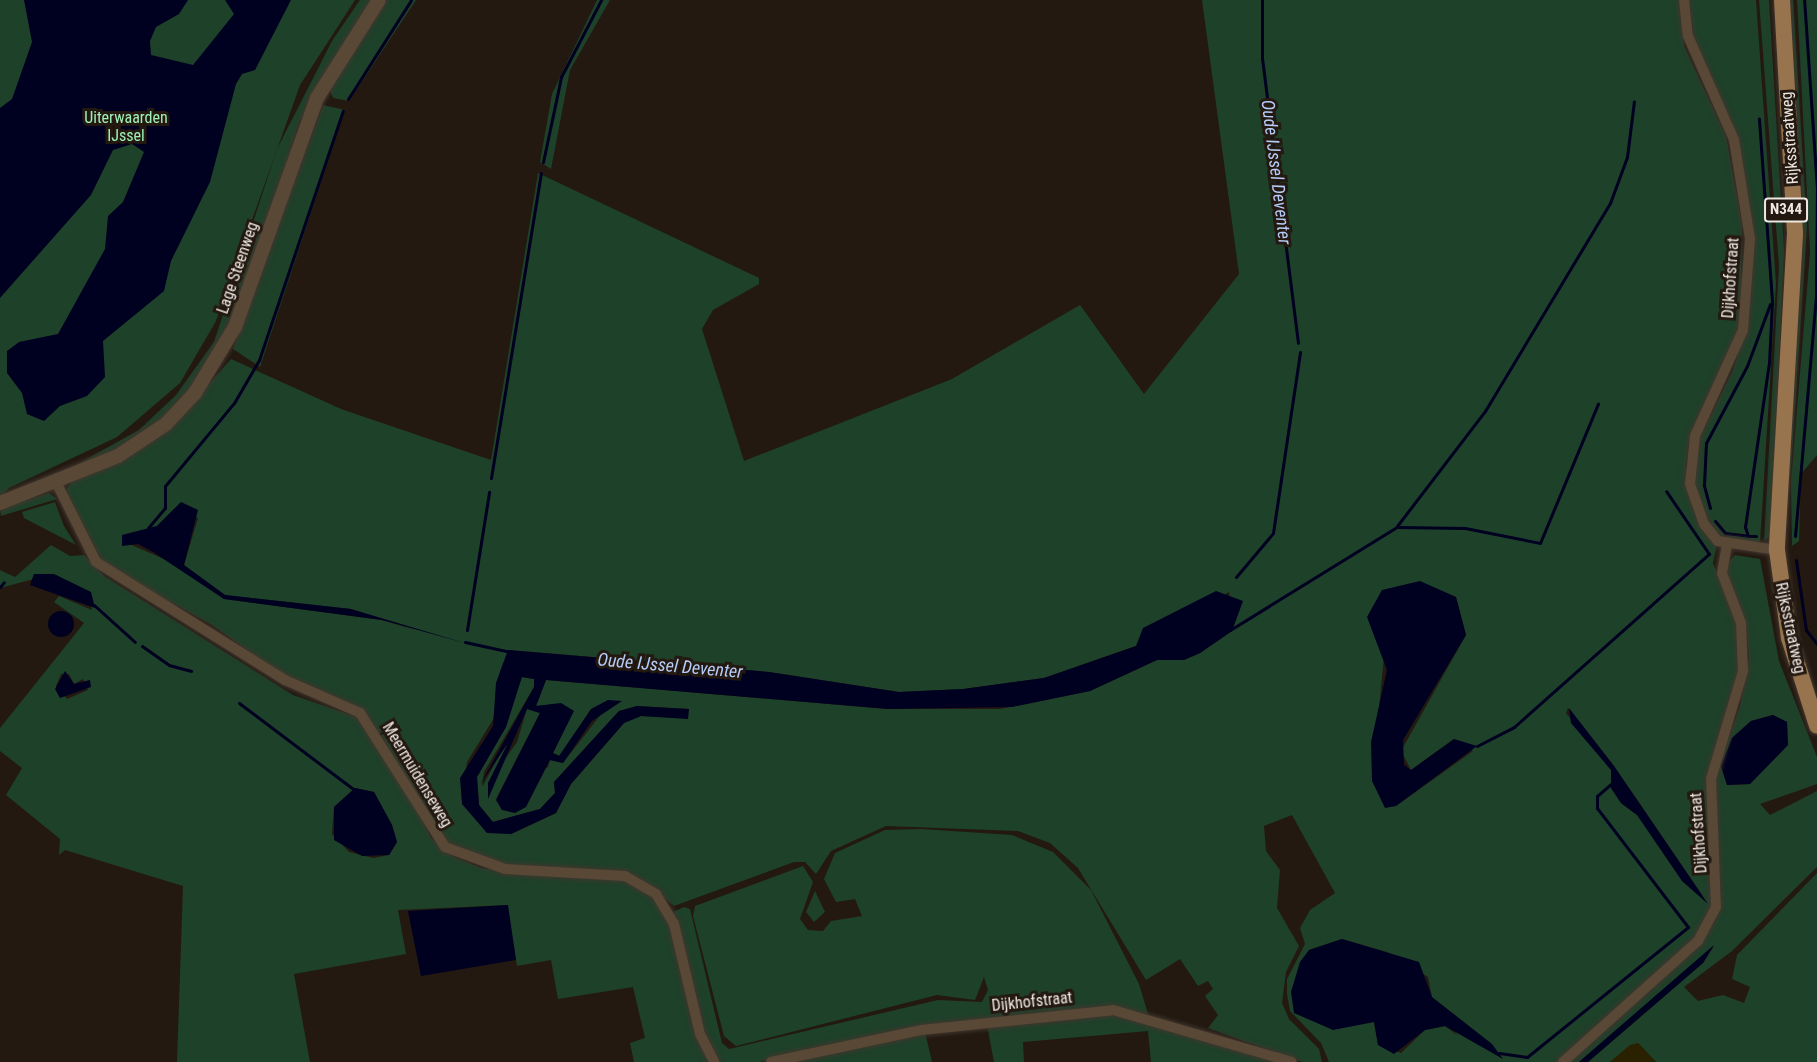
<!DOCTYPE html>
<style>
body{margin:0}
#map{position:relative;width:1817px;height:1062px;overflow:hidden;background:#231911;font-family:"Roboto Condensed",sans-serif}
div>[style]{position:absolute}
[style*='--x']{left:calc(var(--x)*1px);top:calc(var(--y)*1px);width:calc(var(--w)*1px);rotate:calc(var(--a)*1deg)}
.green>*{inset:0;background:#1e412a}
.sand>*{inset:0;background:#2a2101}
.water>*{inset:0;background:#000020}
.round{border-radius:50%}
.stream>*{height:3px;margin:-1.5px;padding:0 1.5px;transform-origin:1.5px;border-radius:1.5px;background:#000020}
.roads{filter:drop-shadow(0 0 2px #40362e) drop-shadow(0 0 2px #40362e)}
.minor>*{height:10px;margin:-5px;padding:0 5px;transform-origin:5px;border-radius:5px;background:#594836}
.tertiary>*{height:14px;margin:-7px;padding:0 7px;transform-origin:7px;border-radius:7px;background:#594836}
.primary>*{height:16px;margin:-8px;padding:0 8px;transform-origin:8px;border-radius:8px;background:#98744e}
span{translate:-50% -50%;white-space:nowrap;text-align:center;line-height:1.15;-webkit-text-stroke:6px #231911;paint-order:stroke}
.shield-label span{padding:2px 4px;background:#231911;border:2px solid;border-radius:4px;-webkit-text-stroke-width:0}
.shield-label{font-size:15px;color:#efe8e2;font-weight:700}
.park-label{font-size:16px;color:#9ff0b7}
.street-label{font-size:16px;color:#efe8e2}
.water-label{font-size:18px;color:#b5ccf9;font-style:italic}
</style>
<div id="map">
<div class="green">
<div style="clip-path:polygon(0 0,355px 0,300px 85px,216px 321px,180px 383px,117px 437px,9px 488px,0 498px)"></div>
<div style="clip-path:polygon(360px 0,373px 0,300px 121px,234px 321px,184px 399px,132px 445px,56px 476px,139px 430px,176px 395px,214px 342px,277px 149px,332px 41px)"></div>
<div style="clip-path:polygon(387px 0,416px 0,349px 101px,333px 98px,329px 88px)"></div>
<div style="clip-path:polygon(597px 0,610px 0,570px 70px,551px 169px,540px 162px,552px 94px)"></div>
<div style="clip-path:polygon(evenodd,1202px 0,1680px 0,1684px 46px,1726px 136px,1742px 224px,1741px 307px,1735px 344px,1689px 441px,1686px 464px,1687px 482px,1717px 546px,1713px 563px,1738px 629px,1740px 663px,1707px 779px,1712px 903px,1695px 938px,1558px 1062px,1329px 1062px,1321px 1043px,1290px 1011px,1287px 994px,1287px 979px,1305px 944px,1300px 928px,1310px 910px,1335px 893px,1292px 815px,1264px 826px,1266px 851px,1280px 870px,1277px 908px,1299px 946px,1286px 972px,1282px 1003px,1289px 1019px,1319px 1049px,1322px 1062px,1302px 1062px,1208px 1028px,1218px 1015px,1205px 996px,1213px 989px,1208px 981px,1198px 986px,1180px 959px,1146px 980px,1078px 868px,1050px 843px,1018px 831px,886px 826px,831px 851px,816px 874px,805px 862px,794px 862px,674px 906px,648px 884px,503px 864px,448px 844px,424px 814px,370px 719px,285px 677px,212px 625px,97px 561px,64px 493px,72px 481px,178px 419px,231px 359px,341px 409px,491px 460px,538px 173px,759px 278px,759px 284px,713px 310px,702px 329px,744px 461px,952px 379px,1080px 305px,1144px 394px,1239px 274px,1202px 0,174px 509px,198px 518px,184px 565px,225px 595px,351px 609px,417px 631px,382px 620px,224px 599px,178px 565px,129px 544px,134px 533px,157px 526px,174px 509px,1202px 0,1441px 591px,1456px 597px,1466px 635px,1401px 751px,1411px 770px,1454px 739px,1473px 751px,1396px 806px,1372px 781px,1384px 657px,1441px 591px,1202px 0,1229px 592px,1232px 631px,1200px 653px,1184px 660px,1157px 660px,1090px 691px,1000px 709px,888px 709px,546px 680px,536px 706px,556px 704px,567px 723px,553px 753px,560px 756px,608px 700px,605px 709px,563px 763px,550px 760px,548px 767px,496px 799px,540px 713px,527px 709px,517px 742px,488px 783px,511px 745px,505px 745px,482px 787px,484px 772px,534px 687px,534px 679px,521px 677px,506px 727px,477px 777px,479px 805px,492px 822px,540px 809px,555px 793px,554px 782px,619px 711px,637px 706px,688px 709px,688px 718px,641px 716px,624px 723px,571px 784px,556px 813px,511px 834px,462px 804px,467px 762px,497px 713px,500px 671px,509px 650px,769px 672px,899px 692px,963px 689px,1044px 678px,1136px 646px,1229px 592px,1202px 0,1568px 708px,1614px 766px,1705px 899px,1637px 815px,1621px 803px,1611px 788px,1611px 770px,1566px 713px,1568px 708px,1202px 0,1342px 939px,1387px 952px,1428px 977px,1432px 997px,1457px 1035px,1445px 1026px,1425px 1030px,1401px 1053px,1378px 1045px,1374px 1022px,1351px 1024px,1291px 992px,1309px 950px,1342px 939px)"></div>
<div style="clip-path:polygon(1689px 0,1756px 0,1776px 284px,1760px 543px,1717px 535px,1699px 502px,1694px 477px,1696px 445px,1733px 370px,1749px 319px,1753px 257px,1730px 118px,1695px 47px)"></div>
<div style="clip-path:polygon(1759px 0,1769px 0,1784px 251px,1771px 534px,1764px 542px,1779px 266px)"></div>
<div style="clip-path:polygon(1785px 0,1793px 0,1807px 227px,1786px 542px,1794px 368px)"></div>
<div style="clip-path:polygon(1797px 0,1817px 0,1817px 455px,1801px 474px,1799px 541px,1792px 546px,1791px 482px,1810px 252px)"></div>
<div style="clip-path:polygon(323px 105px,345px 110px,260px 367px,233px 349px)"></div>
<div style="clip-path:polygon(49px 493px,57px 499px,1px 516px,0 509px)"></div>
<div style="clip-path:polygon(55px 502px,64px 526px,76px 545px,24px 518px,22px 512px)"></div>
<div style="clip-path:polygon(evenodd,51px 545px,70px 556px,84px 555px,104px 576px,293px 695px,356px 717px,405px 786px,431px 838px,454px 857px,481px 868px,540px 875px,614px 877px,645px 889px,666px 913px,708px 1062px,634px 1062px,630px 1043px,645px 1038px,633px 987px,558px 999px,551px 960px,517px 966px,507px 905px,398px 910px,406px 954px,294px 974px,310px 1062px,177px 1062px,183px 886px,65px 850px,59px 855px,60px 839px,6px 795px,22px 768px,0 751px,0 728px,84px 623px,54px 602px,59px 596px,92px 610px,87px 592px,53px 574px,0 588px,0 570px,15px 577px,51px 545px,61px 674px,69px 674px,74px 684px,83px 679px,88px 690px,67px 699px,56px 686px,61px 674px,51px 545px,355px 788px,374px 792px,392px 825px,397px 842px,389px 855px,373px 858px,349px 852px,332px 834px,334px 807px,355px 788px)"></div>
<div style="clip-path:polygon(evenodd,1735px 555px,1760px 559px,1779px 661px,1817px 757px,1817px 784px,1760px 804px,1770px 815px,1817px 791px,1817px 867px,1732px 951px,1684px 987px,1698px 1001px,1723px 995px,1744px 1003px,1750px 987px,1732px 979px,1737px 955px,1817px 873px,1817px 1062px,1656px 1062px,1638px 1043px,1610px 1062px,1588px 1062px,1703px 963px,1714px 946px,1579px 1062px,1569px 1062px,1696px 947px,1715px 922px,1721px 898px,1715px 776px,1740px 706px,1749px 659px,1746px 624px,1728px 577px,1728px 563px,1735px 555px,1773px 715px,1787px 722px,1788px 745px,1750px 784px,1727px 785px,1721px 766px,1732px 738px,1751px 721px,1773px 715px)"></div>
<div style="clip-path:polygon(921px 829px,1012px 835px,1053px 852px,1091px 890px,1139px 984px,1148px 1014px,1127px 1010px,918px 1027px,760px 1062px,719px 1062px,710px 1051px,673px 912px,684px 907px,690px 909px,722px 1043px,729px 1049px,938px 1000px,982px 1002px,988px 990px,984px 977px,975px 1000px,937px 995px,736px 1046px,724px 1036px,693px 916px,695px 906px,803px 866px,813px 882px,800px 919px,808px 930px,823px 931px,831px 921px,862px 916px,855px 899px,836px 902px,824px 879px,835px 853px,885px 830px)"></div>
<div style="clip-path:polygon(815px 891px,825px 912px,814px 922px,806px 912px)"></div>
<div style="clip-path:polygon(1109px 1015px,1121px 1017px,1277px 1062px,1151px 1062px,1148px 1031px,1023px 1042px,1024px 1062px,994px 1062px,987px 1025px)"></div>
<div style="clip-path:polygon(925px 1032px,932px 1062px,790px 1062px)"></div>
</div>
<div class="sand">
<div style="clip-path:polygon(1638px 1043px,1656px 1062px,1610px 1062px,1630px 1045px)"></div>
</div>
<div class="water">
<div style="clip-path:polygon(24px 0,188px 0,179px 14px,156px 27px,150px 41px,151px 55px,193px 65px,234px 14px,225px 0,291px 0,255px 70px,242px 74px,236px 84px,210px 182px,171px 261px,164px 291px,103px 341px,105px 377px,87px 396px,60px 406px,44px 421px,27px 414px,22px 393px,7px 373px,7px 351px,19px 342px,58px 334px,105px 249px,108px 216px,123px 202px,144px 152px,132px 144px,113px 150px,91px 195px,0 298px,0 108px,12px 99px,32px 42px)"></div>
<div style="clip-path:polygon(181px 502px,198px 510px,184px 565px,225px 595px,351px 609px,468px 644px,382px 620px,224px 599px,153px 552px,138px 544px,122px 546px,122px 535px,157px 526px)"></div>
<div style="clip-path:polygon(34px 574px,54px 574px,91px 592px,95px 608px,30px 585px)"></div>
<div style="clip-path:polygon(1420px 581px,1456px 597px,1466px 635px,1403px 740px,1404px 765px,1411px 770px,1454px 739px,1477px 746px,1396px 806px,1385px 808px,1372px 781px,1371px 742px,1387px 670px,1367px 617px,1382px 590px)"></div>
<div style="clip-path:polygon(1216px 591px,1243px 601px,1232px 631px,1200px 653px,1184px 660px,1157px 660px,1090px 691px,1012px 707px,888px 709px,546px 680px,536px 706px,561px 703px,574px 711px,553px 753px,559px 756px,591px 709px,608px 700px,622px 701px,592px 721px,563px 763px,550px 760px,526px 807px,515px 813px,502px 810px,496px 800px,540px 713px,527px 709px,488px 799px,488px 783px,508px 743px,480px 785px,534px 687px,534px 679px,522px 677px,506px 727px,477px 777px,479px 805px,493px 822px,540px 809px,555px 793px,554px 782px,619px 711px,637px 706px,689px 709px,688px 719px,641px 716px,624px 723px,571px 784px,556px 813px,511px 834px,487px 833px,462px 804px,460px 778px,493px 726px,496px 683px,508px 650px,769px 672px,899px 692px,963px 689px,1044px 678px,1136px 646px,1143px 628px)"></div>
<div class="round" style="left:48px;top:611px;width:26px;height:26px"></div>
<div style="clip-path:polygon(65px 671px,74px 684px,90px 680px,91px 687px,60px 698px,55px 689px)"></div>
<div style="clip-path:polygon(1569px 708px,1614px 766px,1708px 904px,1682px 881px,1637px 815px,1621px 803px,1611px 788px,1611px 770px,1571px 723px)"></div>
<div style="clip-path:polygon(1773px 715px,1787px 722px,1788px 745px,1750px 784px,1727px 785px,1721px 766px,1732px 738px,1751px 721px)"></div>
<div style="clip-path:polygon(355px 788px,374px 792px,392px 825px,397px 842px,389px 855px,362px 856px,334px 840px,334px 807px)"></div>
<div style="clip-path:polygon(508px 905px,516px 960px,421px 976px,408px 911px)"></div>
<div style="clip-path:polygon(1342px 939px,1419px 962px,1432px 997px,1492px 1044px,1503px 1059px,1445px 1026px,1425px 1030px,1394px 1054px,1378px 1045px,1374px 1022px,1333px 1030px,1294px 1013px,1291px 992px,1300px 962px,1309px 950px)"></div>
<div style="clip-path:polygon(1714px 945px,1703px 963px,1588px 1062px,1579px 1062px)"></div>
</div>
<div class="stream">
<div style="--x:1262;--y:0;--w:58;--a:90"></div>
<div style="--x:1262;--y:58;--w:287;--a:82.8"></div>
<div style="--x:348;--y:99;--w:117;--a:-57.5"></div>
<div style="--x:543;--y:162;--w:87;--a:-78"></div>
<div style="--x:561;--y:77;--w:87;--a:-62.5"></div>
<div style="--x:491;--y:478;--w:309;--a:-80.7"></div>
<div style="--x:1710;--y:508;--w:24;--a:-105"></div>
<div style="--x:1704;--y:485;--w:42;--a:-87.3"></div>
<div style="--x:1706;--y:443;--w:87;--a:-62"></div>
<div style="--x:1747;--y:366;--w:66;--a:-69.6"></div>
<div style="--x:1715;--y:521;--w:16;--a:50"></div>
<div style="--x:1725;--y:533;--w:23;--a:7"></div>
<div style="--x:1397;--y:526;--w:145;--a:-52.6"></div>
<div style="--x:1485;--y:411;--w:243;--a:-59"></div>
<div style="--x:1610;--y:203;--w:49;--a:-69.7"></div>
<div style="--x:1627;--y:157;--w:56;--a:-82.9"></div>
<div style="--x:148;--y:528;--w:26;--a:-50"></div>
<div style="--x:165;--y:508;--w:22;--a:-90"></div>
<div style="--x:165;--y:486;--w:108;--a:-50.3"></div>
<div style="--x:234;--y:403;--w:50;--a:-59.8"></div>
<div style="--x:259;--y:360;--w:263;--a:-71.4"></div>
<div style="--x:1756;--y:536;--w:8;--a:180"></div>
<div style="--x:1748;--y:536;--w:9;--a:-108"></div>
<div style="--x:1745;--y:527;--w:166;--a:-81.7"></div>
<div style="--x:1769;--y:363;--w:62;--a:-87.2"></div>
<div style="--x:1772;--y:301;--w:183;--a:-94.1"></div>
<div style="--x:1795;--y:536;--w:243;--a:-85"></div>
<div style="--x:1816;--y:294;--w:105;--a:-89.5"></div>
<div style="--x:1817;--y:189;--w:189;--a:-93.9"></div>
<div style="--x:1796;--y:560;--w:71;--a:81.9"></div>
<div style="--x:1806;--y:630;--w:18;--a:52"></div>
<div style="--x:1236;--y:577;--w:57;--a:-49.9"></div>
<div style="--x:1273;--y:533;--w:183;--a:-81.5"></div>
<div style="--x:0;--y:587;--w:6;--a:-51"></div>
<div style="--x:94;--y:605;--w:55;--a:42.1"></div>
<div style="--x:467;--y:630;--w:140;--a:-80.9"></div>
<div style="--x:1230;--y:630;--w:196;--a:-31.7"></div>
<div style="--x:1397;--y:527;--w:68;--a:0.8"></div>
<div style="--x:1465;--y:528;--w:76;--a:11.3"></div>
<div style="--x:1540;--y:543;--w:151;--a:-67.4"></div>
<div style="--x:465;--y:642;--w:47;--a:12.3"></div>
<div style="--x:142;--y:646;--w:33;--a:35"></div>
<div style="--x:169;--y:665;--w:23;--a:15"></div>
<div style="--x:239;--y:703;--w:143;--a:37"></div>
<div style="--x:1477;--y:746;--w:42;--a:-27.2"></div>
<div style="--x:1514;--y:727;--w:261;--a:-41.6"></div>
<div style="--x:1709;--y:554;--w:76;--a:-124.3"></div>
<div style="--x:1499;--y:1053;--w:28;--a:8"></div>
<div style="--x:1527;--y:1057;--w:207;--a:-38.9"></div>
<div style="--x:1688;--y:927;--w:150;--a:-127.4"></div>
<div style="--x:1597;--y:808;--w:12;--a:-90"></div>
<div style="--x:1597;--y:796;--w:20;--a:-41"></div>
</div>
<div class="roads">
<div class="minor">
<div style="--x:1684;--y:0;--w:36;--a:84"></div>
<div style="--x:1688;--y:36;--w:114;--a:66.1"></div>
<div style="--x:1734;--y:140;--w:100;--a:80.8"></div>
<div style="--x:1750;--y:239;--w:91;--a:94.4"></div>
<div style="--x:1743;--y:330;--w:116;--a:114.4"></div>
<div style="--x:1695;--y:436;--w:48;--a:95.9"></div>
<div style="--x:1690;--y:484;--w:42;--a:70.7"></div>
<div style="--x:1704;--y:524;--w:22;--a:51"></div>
<div style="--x:1718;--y:541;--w:60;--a:8.7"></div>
<div style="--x:56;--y:482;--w:89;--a:63.4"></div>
<div style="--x:96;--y:562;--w:223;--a:32"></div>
<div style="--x:285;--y:680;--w:82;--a:23.7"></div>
<div style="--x:360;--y:713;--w:159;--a:57.6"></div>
<div style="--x:445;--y:847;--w:64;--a:20.1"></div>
<div style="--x:505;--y:869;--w:120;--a:3.3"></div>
<div style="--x:625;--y:876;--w:36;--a:30"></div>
<div style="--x:656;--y:894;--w:35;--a:59"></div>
<div style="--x:674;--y:924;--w:113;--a:76.7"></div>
<div style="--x:700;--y:1034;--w:31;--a:63"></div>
<div style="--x:771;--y:1062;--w:153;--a:-12"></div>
<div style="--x:921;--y:1030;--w:193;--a:-5.9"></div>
<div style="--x:1113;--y:1010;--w:186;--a:16.2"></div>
<div style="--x:1563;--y:1062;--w:181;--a:-41.9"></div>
<div style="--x:1698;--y:941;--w:38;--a:-62"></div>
<div style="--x:1716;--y:907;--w:128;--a:-92.2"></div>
<div style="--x:1711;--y:779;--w:113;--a:-73.5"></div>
<div style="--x:1743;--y:671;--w:48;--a:-92.4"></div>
<div style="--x:1741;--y:623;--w:53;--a:-110.8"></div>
<div style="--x:1722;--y:573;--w:27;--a:-80"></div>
</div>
<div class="tertiary">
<div style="--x:0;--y:503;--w:127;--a:-21.7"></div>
<div style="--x:118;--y:456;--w:58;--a:-33.7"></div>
<div style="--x:166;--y:424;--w:42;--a:-46.9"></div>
<div style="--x:195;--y:393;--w:77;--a:-58.8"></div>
<div style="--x:235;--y:327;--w:243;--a:-70.3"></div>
<div style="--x:317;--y:98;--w:116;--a:-57.7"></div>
</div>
<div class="primary">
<div style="--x:1782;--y:0;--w:234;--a:86.8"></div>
<div style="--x:1795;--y:234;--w:317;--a:93.3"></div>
<div style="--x:1777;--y:550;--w:89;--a:82.2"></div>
<div style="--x:1789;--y:638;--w:92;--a:72.3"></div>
</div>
</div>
<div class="shield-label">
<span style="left:1786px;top:210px">N344</span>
</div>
<div class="park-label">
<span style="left:126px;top:127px">Uiterwaarden<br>IJssel</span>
</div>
<div class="street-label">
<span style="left:1790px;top:138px;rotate:-94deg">Rijksstraatweg</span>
<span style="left:238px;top:268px;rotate:-71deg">Lage Steenweg</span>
<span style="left:1731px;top:278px;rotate:-86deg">Dijkhofstraat</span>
<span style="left:1790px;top:628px;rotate:78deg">Rijksstraatweg</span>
<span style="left:417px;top:775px;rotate:59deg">Meermuidenseweg</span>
<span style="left:1699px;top:833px;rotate:-94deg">Dijkhofstraat</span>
<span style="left:1032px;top:1002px;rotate:-6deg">Dijkhofstraat</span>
</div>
<div class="water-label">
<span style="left:1276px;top:172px;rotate:83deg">Oude IJssel Deventer</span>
<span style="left:670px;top:666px;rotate:5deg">Oude IJssel Deventer</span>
</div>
</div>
